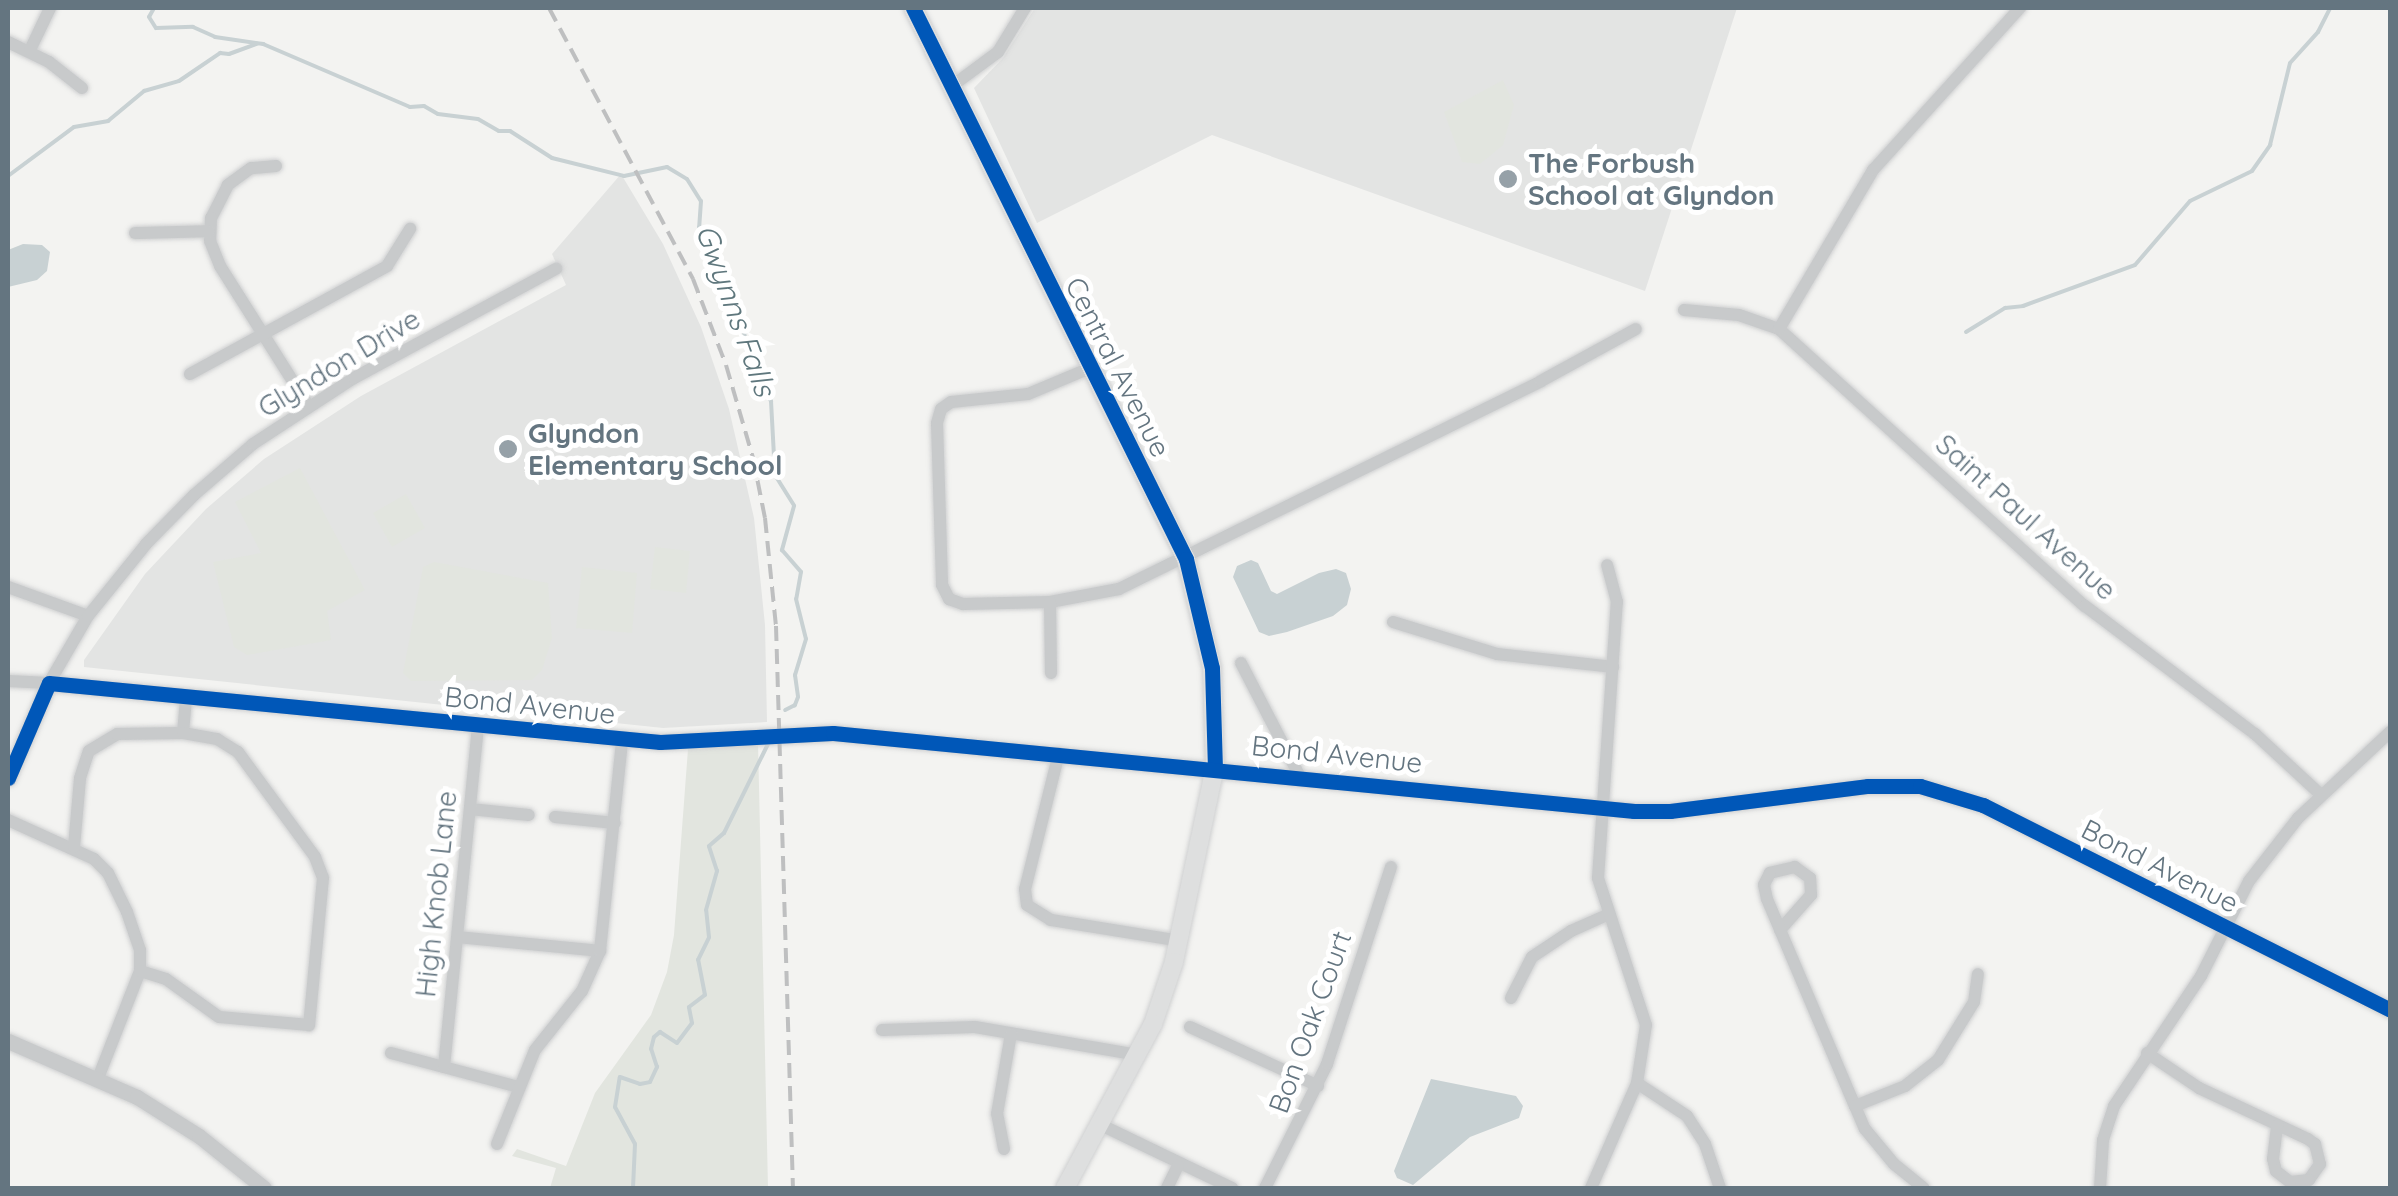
<!DOCTYPE html>
<style>
body{margin:0}
#map{position:relative;width:2398px;height:1196px;overflow:hidden;background:#f3f3f1;font-family:Quicksand,sans-serif}
div>[style]{position:absolute}
[style*='--x']{left:calc(var(--x)*1px);top:calc(var(--y)*1px);width:calc(var(--w)*1px);rotate:calc(var(--a)*1deg)}
.built>*{inset:0;background:#e3e4e3}
.green>*{inset:0;background:#e2e5df}
.water>*{inset:0;background:#c8d1d3}
.stream>*{height:4px;margin:-2px;padding:0 2px;transform-origin:2px;border-radius:2px;background:#c8d1d3}
.roads{filter:drop-shadow(0 0 2px #cfd0d1) drop-shadow(0 0 2px #cfd0d1)}
.minor>*{height:12px;margin:-6px;padding:0 6px;transform-origin:6px;border-radius:6px;background:#c8cacb}
.tertiary>*{height:15px;margin:-7.5px;padding:0 7.5px;transform-origin:7.5px;border-radius:7.5px;background:#c8cacb}
.secondary>*{height:18px;margin:-9px;padding:0 9px;transform-origin:9px;border-radius:9px;background:#dedfdf}
.rail>*{height:4px;margin-top:-2px;transform-origin:0;background:repeating-linear-gradient(90deg,#bebfc0 0 15px,transparent 0 23px)}
.cycleway>*{height:15px;margin:-7.5px;padding:0 7.5px;transform-origin:7.5px;border-radius:7.5px;background:#0057b8}
.dots>*{width:28px;height:28px;translate:-50% -50%;box-sizing:border-box;border:5px solid #fff;border-radius:50%}
span{translate:-50% -50%;white-space:nowrap;text-align:center;line-height:1.15;-webkit-text-stroke:10px #fff;paint-order:stroke}
.poi-label{font-size:28px;color:#647580;font-weight:700}
.left{translate:0 -50%;text-align:left}
.street-label{font-size:28px;color:#647580}
.water-label{font-size:30px;color:#5f777d;font-style:italic}
.frame{position:absolute;inset:0;border:10px solid #647580;pointer-events:none}
</style>
<div id="map">
<div class="built">
<div style="clip-path:polygon(1035px 8px,1737px 8px,1645px 291px,1212px 135px,1037px 223px,974px 88px,1003px 58px)"></div>
<div style="clip-path:polygon(621px 174px,663px 244px,701px 327px,729px 409px,754px 518px,765px 625px,767px 722px,663px 728px,84px 667px,84px 660px,145px 574px,206px 509px,264px 459px,361px 396px,566px 285px,552px 254px)"></div>
</div>
<div class="green">
<div style="clip-path:polygon(1503px 80px,1514px 105px,1503px 145px,1480px 164px,1462px 162px,1444px 112px)"></div>
<div style="clip-path:polygon(300px 468px,365px 590px,327px 611px,331px 640px,247px 655px,234px 647px,213px 562px,261px 553px,235px 502px)"></div>
<div style="clip-path:polygon(406px 494px,425px 528px,392px 547px,373px 513px)"></div>
<div style="clip-path:polygon(655px 547px,690px 551px,686px 593px,650px 589px)"></div>
<div style="clip-path:polygon(434px 562px,548px 583px,552px 638px,542px 670px,532px 680px,411px 681px,403px 673px,423px 567px)"></div>
<div style="clip-path:polygon(582px 567px,637px 573px,632px 633px,576px 628px)"></div>
<div style="clip-path:polygon(758px 742px,768px 1188px,550px 1188px,556px 1168px,512px 1156px,517px 1149px,566px 1166px,595px 1093px,651px 1015px,667px 972px,674px 935px,688px 749px)"></div>
</div>
<div class="water">
<div style="clip-path:polygon(23px 244px,42px 245px,50px 252px,47px 271px,37px 280px,8px 287px,8px 250px)"></div>
<div style="clip-path:polygon(1251px 560px,1258px 563px,1271px 591px,1277px 594px,1319px 573px,1336px 569px,1346px 573px,1351px 589px,1347px 605px,1333px 616px,1287px 632px,1269px 636px,1259px 632px,1233px 577px,1237px 566px)"></div>
<div style="clip-path:polygon(1431px 1079px,1516px 1096px,1523px 1106px,1519px 1118px,1470px 1137px,1413px 1185px,1397px 1178px,1394px 1171px)"></div>
</div>
<div class="stream">
<div style="--x:154;--y:8;--w:10;--a:119"></div>
<div style="--x:149;--y:17;--w:13;--a:58"></div>
<div style="--x:156;--y:28;--w:37;--a:-2"></div>
<div style="--x:193;--y:27;--w:24;--a:24"></div>
<div style="--x:215;--y:37;--w:49;--a:8.3"></div>
<div style="--x:263;--y:44;--w:160;--a:23.2"></div>
<div style="--x:410;--y:107;--w:14;--a:-4"></div>
<div style="--x:424;--y:106;--w:16;--a:30"></div>
<div style="--x:438;--y:114;--w:40;--a:7.1"></div>
<div style="--x:478;--y:119;--w:24;--a:30"></div>
<div style="--x:499;--y:131;--w:11;--a:0"></div>
<div style="--x:510;--y:131;--w:50;--a:32.7"></div>
<div style="--x:552;--y:158;--w:74;--a:14"></div>
<div style="--x:624;--y:176;--w:44;--a:-11.8"></div>
<div style="--x:667;--y:167;--w:23;--a:31"></div>
<div style="--x:687;--y:179;--w:26;--a:58"></div>
<div style="--x:701;--y:201;--w:26;--a:94"></div>
<div style="--x:699;--y:227;--w:68;--a:64.9"></div>
<div style="--x:728;--y:289;--w:16;--a:90"></div>
<div style="--x:728;--y:305;--w:24;--a:52"></div>
<div style="--x:743;--y:324;--w:34;--a:82"></div>
<div style="--x:748;--y:358;--w:49;--a:61.9"></div>
<div style="--x:771;--y:401;--w:74;--a:86.9"></div>
<div style="--x:775;--y:475;--w:36;--a:58"></div>
<div style="--x:794;--y:506;--w:46;--a:105.3"></div>
<div style="--x:782;--y:550;--w:29;--a:49"></div>
<div style="--x:801;--y:572;--w:27;--a:100"></div>
<div style="--x:796;--y:599;--w:41;--a:76"></div>
<div style="--x:806;--y:639;--w:38;--a:107"></div>
<div style="--x:795;--y:675;--w:22;--a:82"></div>
<div style="--x:798;--y:697;--w:9;--a:111"></div>
<div style="--x:795;--y:705;--w:11;--a:153"></div>
<div style="--x:8;--y:176;--w:82;--a:-36.6"></div>
<div style="--x:74;--y:127;--w:35;--a:-10"></div>
<div style="--x:108;--y:121;--w:47;--a:-39.8"></div>
<div style="--x:144;--y:91;--w:36;--a:-16"></div>
<div style="--x:179;--y:81;--w:50;--a:-34.3"></div>
<div style="--x:220;--y:53;--w:9;--a:6"></div>
<div style="--x:229;--y:54;--w:30;--a:-20"></div>
<div style="--x:1966;--y:332;--w:46;--a:-31.6"></div>
<div style="--x:2005;--y:308;--w:18;--a:-6"></div>
<div style="--x:2023;--y:306;--w:119;--a:-20.1"></div>
<div style="--x:2135;--y:265;--w:84;--a:-49.3"></div>
<div style="--x:2190;--y:201;--w:69;--a:-25.8"></div>
<div style="--x:2252;--y:171;--w:32;--a:-55"></div>
<div style="--x:2270;--y:145;--w:84;--a:-76.3"></div>
<div style="--x:2290;--y:63;--w:42;--a:-47.9"></div>
<div style="--x:2318;--y:32;--w:27;--a:-63"></div>
<div style="--x:633;--y:1188;--w:44;--a:-87.4"></div>
<div style="--x:635;--y:1144;--w:42;--a:-118.4"></div>
<div style="--x:615;--y:1107;--w:30;--a:-81"></div>
<div style="--x:620;--y:1077;--w:21;--a:19"></div>
<div style="--x:640;--y:1084;--w:10;--a:-11"></div>
<div style="--x:650;--y:1082;--w:17;--a:-65"></div>
<div style="--x:657;--y:1067;--w:19;--a:-108"></div>
<div style="--x:651;--y:1049;--w:12;--a:-76"></div>
<div style="--x:654;--y:1037;--w:8;--a:-40"></div>
<div style="--x:660;--y:1032;--w:20;--a:33"></div>
<div style="--x:677;--y:1043;--w:25;--a:-53"></div>
<div style="--x:692;--y:1023;--w:16;--a:-101"></div>
<div style="--x:689;--y:1007;--w:20;--a:-37"></div>
<div style="--x:705;--y:995;--w:36;--a:-101"></div>
<div style="--x:698;--y:960;--w:25;--a:-64"></div>
<div style="--x:709;--y:937;--w:27;--a:-96"></div>
<div style="--x:706;--y:910;--w:41;--a:-74.2"></div>
<div style="--x:717;--y:871;--w:26;--a:-108"></div>
<div style="--x:709;--y:846;--w:20;--a:-41"></div>
<div style="--x:724;--y:833;--w:99;--a:-63.7"></div>
</div>
<div class="roads">
<div class="minor">
<div style="--x:8;--y:42;--w:46;--a:26"></div>
<div style="--x:49;--y:62;--w:42;--a:38.2"></div>
<div style="--x:30;--y:50;--w:47;--a:-64.5"></div>
<div style="--x:952;--y:86;--w:57;--a:-36.5"></div>
<div style="--x:998;--y:52;--w:52;--a:-58.5"></div>
<div style="--x:276;--y:166;--w:25;--a:175"></div>
<div style="--x:251;--y:168;--w:29;--a:144"></div>
<div style="--x:228;--y:185;--w:37;--a:117"></div>
<div style="--x:211;--y:218;--w:23;--a:92"></div>
<div style="--x:210;--y:241;--w:27;--a:68"></div>
<div style="--x:220;--y:266;--w:165;--a:57.7"></div>
<div style="--x:135;--y:233;--w:74;--a:-1.5"></div>
<div style="--x:1684;--y:310;--w:55;--a:5.2"></div>
<div style="--x:1739;--y:315;--w:42;--a:19.3"></div>
<div style="--x:1779;--y:329;--w:413;--a:42.2"></div>
<div style="--x:2085;--y:606;--w:213;--a:37"></div>
<div style="--x:2255;--y:734;--w:90;--a:42.7"></div>
<div style="--x:1779;--y:329;--w:185;--a:-59.4"></div>
<div style="--x:1873;--y:170;--w:219;--a:-47.8"></div>
<div style="--x:1090;--y:368;--w:67;--a:157.2"></div>
<div style="--x:1028;--y:394;--w:77;--a:174.1"></div>
<div style="--x:951;--y:402;--w:12;--a:145"></div>
<div style="--x:941;--y:409;--w:15;--a:106"></div>
<div style="--x:937;--y:423;--w:162;--a:88.2"></div>
<div style="--x:942;--y:585;--w:16;--a:63"></div>
<div style="--x:949;--y:599;--w:15;--a:20"></div>
<div style="--x:963;--y:604;--w:87;--a:-1.3"></div>
<div style="--x:1050;--y:602;--w:70;--a:-10.7"></div>
<div style="--x:1119;--y:589;--w:470;--a:-26.2"></div>
<div style="--x:1541;--y:381;--w:108;--a:-28.7"></div>
<div style="--x:190;--y:374;--w:225;--a:-28.7"></div>
<div style="--x:387;--y:266;--w:44;--a:-58.1"></div>
<div style="--x:8;--y:587;--w:85;--a:19.9"></div>
<div style="--x:1050;--y:602;--w:71;--a:89.2"></div>
<div style="--x:1393;--y:622;--w:109;--a:17.1"></div>
<div style="--x:1497;--y:654;--w:117;--a:6.4"></div>
<div style="--x:1241;--y:663;--w:126;--a:62.6"></div>
<div style="--x:8;--y:681;--w:41;--a:2.8"></div>
<div style="--x:49;--y:683;--w:78;--a:-59.8"></div>
<div style="--x:88;--y:616;--w:92;--a:-51.1"></div>
<div style="--x:146;--y:544;--w:69;--a:-45.6"></div>
<div style="--x:194;--y:495;--w:78;--a:-40.8"></div>
<div style="--x:253;--y:444;--w:121;--a:-33.2"></div>
<div style="--x:354;--y:378;--w:230;--a:-28.4"></div>
<div style="--x:183;--y:733;--w:36;--a:-85"></div>
<div style="--x:1059;--y:753;--w:140;--a:104"></div>
<div style="--x:1025;--y:889;--w:16;--a:83"></div>
<div style="--x:1027;--y:905;--w:28;--a:32"></div>
<div style="--x:1051;--y:920;--w:131;--a:9.2"></div>
<div style="--x:470;--y:809;--w:59;--a:5.8"></div>
<div style="--x:555;--y:817;--w:60;--a:5.7"></div>
<div style="--x:8;--y:820;--w:94;--a:24.4"></div>
<div style="--x:94;--y:859;--w:20;--a:45"></div>
<div style="--x:108;--y:873;--w:43;--a:64"></div>
<div style="--x:127;--y:912;--w:40;--a:71.1"></div>
<div style="--x:140;--y:950;--w:21;--a:90"></div>
<div style="--x:140;--y:971;--w:115;--a:111.4"></div>
<div style="--x:74;--y:847;--w:69;--a:-85"></div>
<div style="--x:80;--y:778;--w:28;--a:-72"></div>
<div style="--x:89;--y:751;--w:33;--a:-31"></div>
<div style="--x:117;--y:734;--w:66;--a:-0.9"></div>
<div style="--x:183;--y:733;--w:35;--a:10"></div>
<div style="--x:217;--y:739;--w:25;--a:32"></div>
<div style="--x:238;--y:752;--w:130;--a:53.7"></div>
<div style="--x:315;--y:857;--w:22;--a:69"></div>
<div style="--x:323;--y:878;--w:148;--a:95.4"></div>
<div style="--x:309;--y:1025;--w:90;--a:-174.9"></div>
<div style="--x:219;--y:1017;--w:65;--a:-144.4"></div>
<div style="--x:166;--y:979;--w:27;--a:-163"></div>
<div style="--x:1780;--y:930;--w:47;--a:-48.5"></div>
<div style="--x:1811;--y:895;--w:17;--a:-93"></div>
<div style="--x:1810;--y:878;--w:19;--a:-144"></div>
<div style="--x:1795;--y:867;--w:26;--a:167"></div>
<div style="--x:1770;--y:873;--w:13;--a:117"></div>
<div style="--x:1764;--y:885;--w:14;--a:78"></div>
<div style="--x:1767;--y:899;--w:225;--a:67"></div>
<div style="--x:1855;--y:1106;--w:25;--a:67"></div>
<div style="--x:1865;--y:1129;--w:45;--a:50.4"></div>
<div style="--x:1894;--y:1164;--w:38;--a:39"></div>
<div style="--x:458;--y:937;--w:143;--a:5.6"></div>
<div style="--x:1511;--y:998;--w:46;--a:-62.9"></div>
<div style="--x:1532;--y:957;--w:47;--a:-33.7"></div>
<div style="--x:1571;--y:931;--w:39;--a:-24"></div>
<div style="--x:1190;--y:1027;--w:141;--a:24.7"></div>
<div style="--x:882;--y:1030;--w:93;--a:-1.8"></div>
<div style="--x:975;--y:1027;--w:165;--a:9.7"></div>
<div style="--x:391;--y:1053;--w:132;--a:14.9"></div>
<div style="--x:2147;--y:1053;--w:63;--a:33.9"></div>
<div style="--x:2199;--y:1088;--w:120;--a:25.1"></div>
<div style="--x:2308;--y:1139;--w:9;--a:36"></div>
<div style="--x:2315;--y:1144;--w:21;--a:76"></div>
<div style="--x:2320;--y:1164;--w:19;--a:125"></div>
<div style="--x:2309;--y:1180;--w:19;--a:174"></div>
<div style="--x:2290;--y:1182;--w:18;--a:-142"></div>
<div style="--x:2276;--y:1171;--w:12;--a:-104"></div>
<div style="--x:2273;--y:1159;--w:34;--a:-83"></div>
<div style="--x:444;--y:1067;--w:344;--a:-84.3"></div>
<div style="--x:1637;--y:1083;--w:60;--a:33.4"></div>
<div style="--x:1687;--y:1116;--w:33;--a:57"></div>
<div style="--x:1705;--y:1144;--w:46;--a:71.2"></div>
<div style="--x:1855;--y:1106;--w:54;--a:-21.8"></div>
<div style="--x:1905;--y:1086;--w:42;--a:-38.2"></div>
<div style="--x:1938;--y:1060;--w:68;--a:-58.2"></div>
<div style="--x:1974;--y:1002;--w:28;--a:-82"></div>
<div style="--x:1099;--y:1124;--w:148;--a:25.7"></div>
<div style="--x:497;--y:1144;--w:101;--a:-68"></div>
<div style="--x:535;--y:1050;--w:75;--a:-51.5"></div>
<div style="--x:582;--y:991;--w:44;--a:-65.8"></div>
<div style="--x:600;--y:951;--w:212;--a:-84"></div>
<div style="--x:1004;--y:1149;--w:36;--a:-101"></div>
<div style="--x:997;--y:1114;--w:81;--a:-80.1"></div>
<div style="--x:1167;--y:1188;--w:25;--a:-64"></div>
<div style="--x:1265;--y:1188;--w:139;--a:-63.4"></div>
<div style="--x:1327;--y:1064;--w:207;--a:-72"></div>
<div style="--x:1591;--y:1188;--w:115;--a:-66.3"></div>
<div style="--x:1637;--y:1083;--w:59;--a:-81.2"></div>
<div style="--x:1646;--y:1025;--w:155;--a:-108.1"></div>
<div style="--x:1598;--y:878;--w:277;--a:-86.1"></div>
<div style="--x:1617;--y:602;--w:38;--a:-105"></div>
<div style="--x:2100;--y:1188;--w:48;--a:-86.4"></div>
<div style="--x:2103;--y:1140;--w:36;--a:-72"></div>
<div style="--x:2114;--y:1106;--w:156;--a:-56.2"></div>
<div style="--x:2201;--y:976;--w:106;--a:-63.2"></div>
<div style="--x:2249;--y:881;--w:80;--a:-52.1"></div>
<div style="--x:2298;--y:818;--w:126;--a:-43.1"></div>
</div>
<div class="tertiary">
<div style="--x:8;--y:778;--w:103;--a:-66.7"></div>
<div style="--x:49;--y:683;--w:614;--a:5.52"></div>
<div style="--x:660;--y:742;--w:173;--a:-3"></div>
<div style="--x:833;--y:733;--w:805;--a:5.56"></div>
<div style="--x:1634;--y:811;--w:36;--a:0"></div>
<div style="--x:1670;--y:811;--w:200;--a:-7.2"></div>
<div style="--x:1868;--y:786;--w:52;--a:0"></div>
<div style="--x:1920;--y:786;--w:66;--a:16.8"></div>
<div style="--x:1983;--y:805;--w:456;--a:26.7"></div>
<div style="--x:8;--y:1041;--w:141;--a:23.5"></div>
<div style="--x:137;--y:1097;--w:73;--a:32.2"></div>
<div style="--x:199;--y:1136;--w:83;--a:38.7"></div>
</div>
<div class="secondary">
<div style="--x:913;--y:8;--w:615;--a:63.64"></div>
<div style="--x:1186;--y:559;--w:112;--a:76.6"></div>
<div style="--x:1212;--y:668;--w:99;--a:88.3"></div>
<div style="--x:1215;--y:767;--w:199;--a:101.9"></div>
<div style="--x:1174;--y:962;--w:65;--a:108.7"></div>
<div style="--x:1153;--y:1024;--w:186;--a:118.2"></div>
</div>
</div>
<div class="rail">
<div style="--x:549;--y:8;--w:307;--a:62"></div>
<div style="--x:693;--y:279;--w:92;--a:69"></div>
<div style="--x:726;--y:365;--w:97;--a:73.8"></div>
<div style="--x:753;--y:458;--w:61;--a:78.7"></div>
<div style="--x:765;--y:518;--w:109;--a:84.2"></div>
<div style="--x:776;--y:626;--w:562;--a:88.27"></div>
</div>
<div class="cycleway">
<div style="--x:913;--y:8;--w:615;--a:63.64"></div>
<div style="--x:1186;--y:559;--w:112;--a:76.6"></div>
<div style="--x:1212;--y:668;--w:99;--a:88.3"></div>
<div style="--x:8;--y:778;--w:103;--a:-66.7"></div>
<div style="--x:49;--y:683;--w:614;--a:5.52"></div>
<div style="--x:660;--y:742;--w:173;--a:-3"></div>
<div style="--x:833;--y:733;--w:805;--a:5.56"></div>
<div style="--x:1634;--y:811;--w:36;--a:0"></div>
<div style="--x:1670;--y:811;--w:200;--a:-7.2"></div>
<div style="--x:1868;--y:786;--w:52;--a:0"></div>
<div style="--x:1920;--y:786;--w:66;--a:16.8"></div>
<div style="--x:1983;--y:805;--w:456;--a:26.7"></div>
</div>
<div class="dots">
<div style="left:1508px;top:179px;background:#96a1a8"></div>
<div style="left:508px;top:449px;background:#96a1a8"></div>
</div>
<div class="poi-label">
<span class="left" style="left:1528px;top:179px">The Forbush<br>School at Glyndon</span>
<span class="left" style="left:528px;top:449px">Glyndon<br>Elementary School</span>
</div>
<div class="street-label">
<span style="left:339px;top:363px;rotate:-31deg">Glyndon Drive</span>
<span style="left:1118px;top:367px;rotate:63deg">Central Avenue</span>
<span style="left:2026px;top:517px;rotate:42deg">Saint Paul Avenue</span>
<span style="left:530px;top:705px;rotate:6deg">Bond Avenue</span>
<span style="left:1337px;top:754px;rotate:6deg">Bond Avenue</span>
<span style="left:2160px;top:866px;rotate:27deg">Bond Avenue</span>
<span style="left:436px;top:894px;rotate:-84deg">High Knob Lane</span>
<span style="left:1310px;top:1022px;rotate:-70deg">Bon Oak Court</span>
</div>
<div class="water-label">
<span style="left:736px;top:310px;rotate:70deg">Gwynns Falls</span>
</div>
<div class="frame"></div>
</div>
